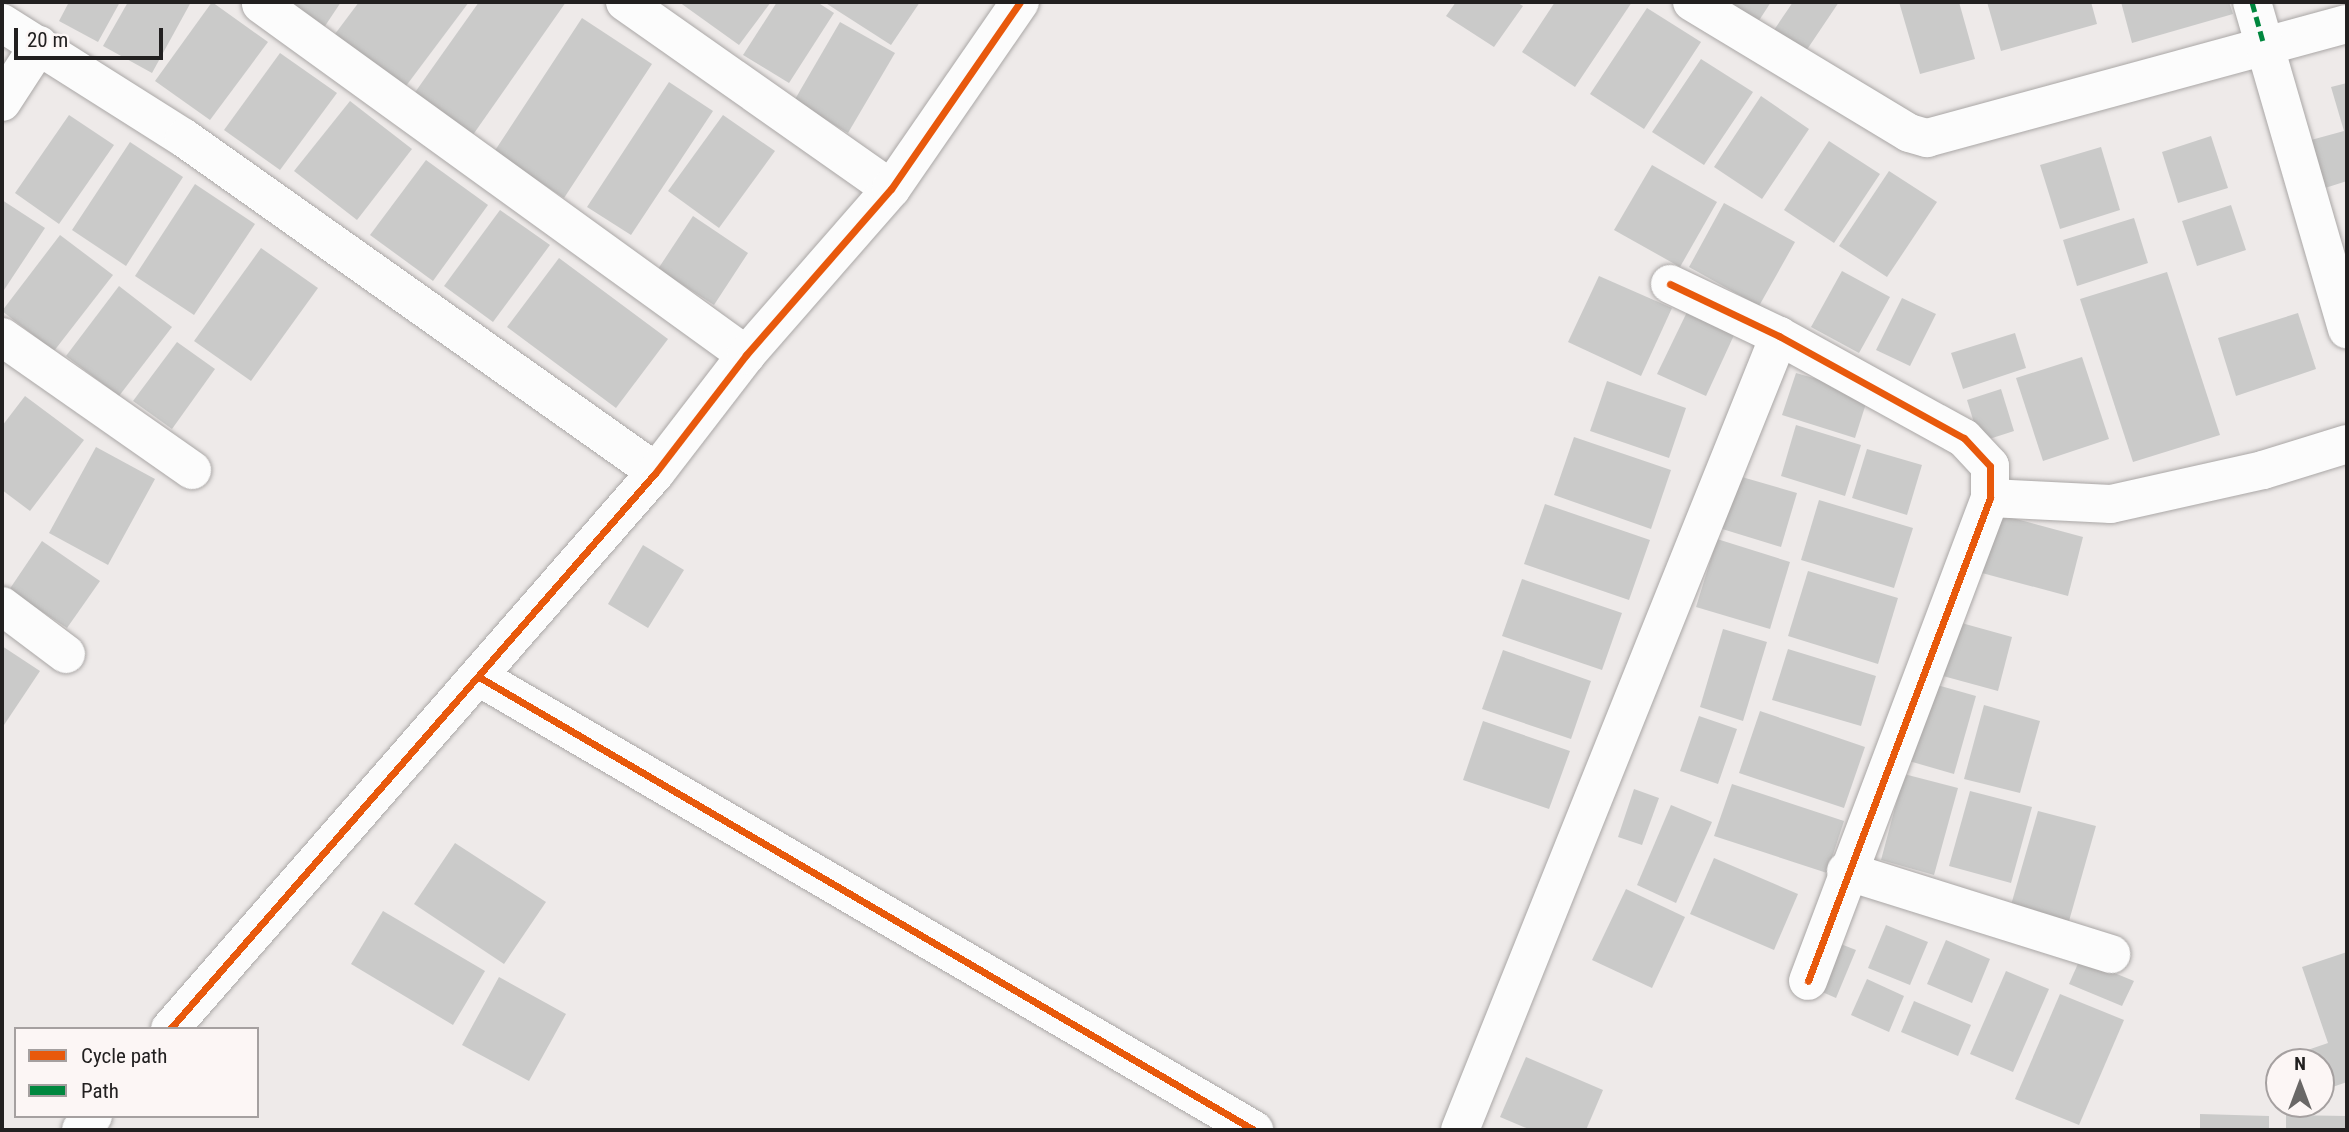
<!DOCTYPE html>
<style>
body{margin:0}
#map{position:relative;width:2349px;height:1132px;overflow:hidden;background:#eeeae9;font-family:"Roboto Condensed",sans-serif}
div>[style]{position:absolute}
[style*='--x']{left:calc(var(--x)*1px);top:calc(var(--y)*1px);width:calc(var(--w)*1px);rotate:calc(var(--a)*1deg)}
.building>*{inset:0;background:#cacac9}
.roads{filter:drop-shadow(0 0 2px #aaa7a6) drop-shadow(0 0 2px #aaa7a6)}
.minor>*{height:38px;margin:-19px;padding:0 19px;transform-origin:19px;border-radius:19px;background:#fcfcfc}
.quiet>*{height:5px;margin-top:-2.5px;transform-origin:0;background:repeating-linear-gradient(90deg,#00873e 0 10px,transparent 0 15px)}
.cycleway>*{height:7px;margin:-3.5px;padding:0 3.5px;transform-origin:3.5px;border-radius:3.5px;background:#e8590c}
span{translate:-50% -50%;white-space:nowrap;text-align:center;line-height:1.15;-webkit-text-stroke:5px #fcf6f5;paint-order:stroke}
.frame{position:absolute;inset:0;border:4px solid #222020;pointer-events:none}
.legend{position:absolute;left:14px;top:1027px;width:245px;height:91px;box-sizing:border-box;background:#fcf6f5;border:2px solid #a5a0a0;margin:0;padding:9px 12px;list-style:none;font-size:21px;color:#222020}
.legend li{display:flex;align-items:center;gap:14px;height:35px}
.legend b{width:35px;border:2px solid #a5a0a0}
.north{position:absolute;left:2265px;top:1048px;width:70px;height:70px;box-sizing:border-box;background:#fcf6f5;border:2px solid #a5a0a0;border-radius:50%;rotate:0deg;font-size:19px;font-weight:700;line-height:28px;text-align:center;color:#222020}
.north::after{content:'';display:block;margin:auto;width:24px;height:32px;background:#696766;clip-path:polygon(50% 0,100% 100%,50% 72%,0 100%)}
.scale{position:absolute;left:14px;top:28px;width:149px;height:32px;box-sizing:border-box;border:4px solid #222020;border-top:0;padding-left:9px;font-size:21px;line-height:24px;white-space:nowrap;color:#222020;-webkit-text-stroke:5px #fcf6f5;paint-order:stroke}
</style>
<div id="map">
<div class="building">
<div style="clip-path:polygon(69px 2px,120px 2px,98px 42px,59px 21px)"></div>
<div style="clip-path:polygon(128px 2px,191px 2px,152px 73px,103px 46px)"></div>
<div style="clip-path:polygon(212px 2px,268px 42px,210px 120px,155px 81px)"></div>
<div style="clip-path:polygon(277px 2px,341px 2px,321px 32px)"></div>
<div style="clip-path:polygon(359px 2px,469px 2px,403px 90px,332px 38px)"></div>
<div style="clip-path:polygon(479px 2px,566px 2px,470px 139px,411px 98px)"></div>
<div style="clip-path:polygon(679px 2px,771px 2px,739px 45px)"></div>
<div style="clip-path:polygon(777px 2px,817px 2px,834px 13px,789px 83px,743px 55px)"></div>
<div style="clip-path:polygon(824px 2px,920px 2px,891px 45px)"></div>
<div style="clip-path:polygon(1456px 2px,1516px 2px,1523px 6px,1494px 47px,1446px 16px)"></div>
<div style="clip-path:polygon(1555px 2px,1632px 2px,1575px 87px,1522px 52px)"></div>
<div style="clip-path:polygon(1736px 2px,1771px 2px,1758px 22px,1733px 5px)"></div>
<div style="clip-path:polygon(1793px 2px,1839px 2px,1806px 51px,1774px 30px)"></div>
<div style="clip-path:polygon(1899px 2px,1959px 2px,1975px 59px,1920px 74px)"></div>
<div style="clip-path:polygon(1987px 2px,2091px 2px,2097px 24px,2001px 51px)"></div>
<div style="clip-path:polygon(2121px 2px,2229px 2px,2233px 14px,2132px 43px)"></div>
<div style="clip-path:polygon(1647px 8px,1701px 42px,1644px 129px,1590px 94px)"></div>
<div style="clip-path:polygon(582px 18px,652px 64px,564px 198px,494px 152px)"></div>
<div style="clip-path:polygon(840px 22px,895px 53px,848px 133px,794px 101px)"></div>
<div style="clip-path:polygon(280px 53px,337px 93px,280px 170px,224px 130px)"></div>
<div style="clip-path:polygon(1701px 59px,1753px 92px,1704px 165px,1652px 132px)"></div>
<div style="clip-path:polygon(669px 82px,713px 111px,631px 235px,587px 207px)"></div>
<div style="clip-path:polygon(2347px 83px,2347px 181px,2325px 188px,2311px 140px,2344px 131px,2331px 87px)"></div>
<div style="clip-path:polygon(1761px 96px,1809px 129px,1762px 199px,1714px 167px)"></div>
<div style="clip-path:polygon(350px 101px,412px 149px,357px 220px,294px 171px)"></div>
<div style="clip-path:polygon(69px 115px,114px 145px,59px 224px,15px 193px)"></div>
<div style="clip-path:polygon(723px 115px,775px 151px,719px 228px,668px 191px)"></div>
<div style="clip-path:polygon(2211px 136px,2228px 188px,2178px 203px,2162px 152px)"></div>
<div style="clip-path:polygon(1829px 141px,1880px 174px,1834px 243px,1784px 210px)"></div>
<div style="clip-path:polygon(130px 142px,183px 177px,126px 266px,72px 230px)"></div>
<div style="clip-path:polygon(2101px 147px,2120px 210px,2060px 229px,2040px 165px)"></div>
<div style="clip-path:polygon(426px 160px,488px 205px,433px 281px,370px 235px)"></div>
<div style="clip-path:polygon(1652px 165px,1717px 202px,1680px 267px,1614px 230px)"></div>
<div style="clip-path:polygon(1889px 171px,1937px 202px,1887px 277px,1839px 246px)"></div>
<div style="clip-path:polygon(195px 184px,255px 224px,194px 315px,135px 276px)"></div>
<div style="clip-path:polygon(2px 200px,45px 228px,2px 293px)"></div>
<div style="clip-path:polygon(1724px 203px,1795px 242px,1759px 306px,1689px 267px)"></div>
<div style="clip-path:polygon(2231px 205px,2246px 250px,2197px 266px,2182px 221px)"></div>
<div style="clip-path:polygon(500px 210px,550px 245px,493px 322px,444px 286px)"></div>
<div style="clip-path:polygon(693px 216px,748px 253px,714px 305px,658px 269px)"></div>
<div style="clip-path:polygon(2134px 218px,2148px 263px,2077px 286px,2063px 240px)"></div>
<div style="clip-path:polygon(60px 235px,113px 275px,54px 351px,2px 311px)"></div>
<div style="clip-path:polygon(261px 248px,318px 288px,251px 381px,194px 341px)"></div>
<div style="clip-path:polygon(559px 258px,668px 339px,616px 408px,507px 327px)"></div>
<div style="clip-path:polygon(1842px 271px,1890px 297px,1859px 353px,1811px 327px)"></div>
<div style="clip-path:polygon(2167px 272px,2220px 435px,2133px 462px,2080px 299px)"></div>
<div style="clip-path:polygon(1599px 276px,1672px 308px,1641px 376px,1568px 342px)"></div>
<div style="clip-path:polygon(119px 286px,172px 327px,119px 396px,66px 356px)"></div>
<div style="clip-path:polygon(1902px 298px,1936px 314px,1910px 366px,1876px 350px)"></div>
<div style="clip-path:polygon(1687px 312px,1735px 333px,1706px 396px,1657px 374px)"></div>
<div style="clip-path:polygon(2298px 313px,2316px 369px,2236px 396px,2218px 338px)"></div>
<div style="clip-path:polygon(2015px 333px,2026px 368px,1963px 389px,1951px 353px)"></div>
<div style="clip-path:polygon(177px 342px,215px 369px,172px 429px,133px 401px)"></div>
<div style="clip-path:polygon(2082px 357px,2109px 439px,2043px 461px,2016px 378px)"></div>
<div style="clip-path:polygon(1796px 373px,1869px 394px,1855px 438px,1782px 415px)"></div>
<div style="clip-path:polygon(1607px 381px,1686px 408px,1669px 458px,1590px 431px)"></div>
<div style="clip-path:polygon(2001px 389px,2014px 431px,1980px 442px,1967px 400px)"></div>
<div style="clip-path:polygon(25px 396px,84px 440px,30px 511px,2px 490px,2px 426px)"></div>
<div style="clip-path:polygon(1796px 425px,1861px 445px,1845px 496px,1781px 476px)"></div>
<div style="clip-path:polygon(1574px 437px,1671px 470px,1651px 529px,1554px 495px)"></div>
<div style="clip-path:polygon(96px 447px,155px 479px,108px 565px,49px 533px)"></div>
<div style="clip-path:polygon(1867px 449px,1922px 465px,1907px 515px,1852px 498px)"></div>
<div style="clip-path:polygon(1735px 475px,1797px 493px,1781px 547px,1719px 528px)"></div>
<div style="clip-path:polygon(1819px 500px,1913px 528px,1894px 588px,1801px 560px)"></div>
<div style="clip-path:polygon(1545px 504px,1650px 540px,1629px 600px,1524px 564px)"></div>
<div style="clip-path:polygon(1998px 514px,2083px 537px,2068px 596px,1982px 573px)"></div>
<div style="clip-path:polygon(1717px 539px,1790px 562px,1770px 629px,1696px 607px)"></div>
<div style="clip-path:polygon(42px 541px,100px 581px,67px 628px,9px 590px)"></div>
<div style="clip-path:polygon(643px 545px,684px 570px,648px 628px,608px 604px)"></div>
<div style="clip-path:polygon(1808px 571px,1898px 598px,1878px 664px,1788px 636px)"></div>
<div style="clip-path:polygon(1522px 579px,1622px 613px,1602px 670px,1502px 636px)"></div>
<div style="clip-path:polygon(1958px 622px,2012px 637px,1998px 691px,1943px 676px)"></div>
<div style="clip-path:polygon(1723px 629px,1767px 642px,1743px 721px,1700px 707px)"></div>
<div style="clip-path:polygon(2px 646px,40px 671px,2px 728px)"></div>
<div style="clip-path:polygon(1788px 649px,1876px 676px,1861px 726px,1772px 700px)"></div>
<div style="clip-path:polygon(1503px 650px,1591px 681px,1571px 739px,1482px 709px)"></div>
<div style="clip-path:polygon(1930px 683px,1976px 696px,1954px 774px,1909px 761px)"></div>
<div style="clip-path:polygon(1984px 705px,2040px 721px,2020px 793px,1964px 779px)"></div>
<div style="clip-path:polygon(1760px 711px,1865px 747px,1844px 808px,1739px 773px)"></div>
<div style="clip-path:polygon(1699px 716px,1737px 729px,1718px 784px,1680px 771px)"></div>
<div style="clip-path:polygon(1483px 721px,1570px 751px,1549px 809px,1463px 780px)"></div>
<div style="clip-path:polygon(1904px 774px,1958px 788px,1934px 875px,1881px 860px)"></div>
<div style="clip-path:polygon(1732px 784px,1844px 821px,1827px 873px,1714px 836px)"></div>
<div style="clip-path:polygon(1634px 789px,1659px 798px,1642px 845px,1618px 837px)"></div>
<div style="clip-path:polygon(1970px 791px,2032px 807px,2011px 883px,1949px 866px)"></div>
<div style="clip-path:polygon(1671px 805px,1712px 822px,1676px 903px,1637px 885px)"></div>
<div style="clip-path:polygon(2038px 811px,2096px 826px,2069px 921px,2011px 905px)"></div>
<div style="clip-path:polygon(455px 843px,546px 902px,504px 964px,414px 904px)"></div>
<div style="clip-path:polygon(1714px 858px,1798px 894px,1774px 950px,1690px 914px)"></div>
<div style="clip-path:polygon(1626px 889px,1685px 917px,1652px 988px,1592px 960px)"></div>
<div style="clip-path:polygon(383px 911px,485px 971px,453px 1025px,351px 964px)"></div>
<div style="clip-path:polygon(1886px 925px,1928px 942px,1910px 985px,1868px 968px)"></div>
<div style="clip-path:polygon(1946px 940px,1990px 959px,1972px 1003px,1927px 984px)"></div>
<div style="clip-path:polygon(1833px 941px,1856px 950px,1836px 998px,1813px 988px)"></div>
<div style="clip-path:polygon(2347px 952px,2347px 1082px,2321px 1091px,2321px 1062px,2296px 1062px,2293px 1055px,2328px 1043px,2302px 967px)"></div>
<div style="clip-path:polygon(2080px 959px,2134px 981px,2122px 1006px,2069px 984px)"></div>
<div style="clip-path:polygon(2006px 971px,2049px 989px,2013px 1072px,1970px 1054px)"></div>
<div style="clip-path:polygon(499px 977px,566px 1014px,529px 1081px,462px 1045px)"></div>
<div style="clip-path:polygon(1867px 979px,1904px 996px,1889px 1032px,1851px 1015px)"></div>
<div style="clip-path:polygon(2060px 994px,2124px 1020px,2079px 1125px,2015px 1099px)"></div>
<div style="clip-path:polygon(1914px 1001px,1971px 1025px,1958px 1056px,1901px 1032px)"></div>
<div style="clip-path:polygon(1526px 1057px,1603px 1090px,1586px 1130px,1531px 1130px,1500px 1117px)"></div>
<div style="clip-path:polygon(2200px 1114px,2269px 1116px,2269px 1130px,2200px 1130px)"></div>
<div style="clip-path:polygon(2286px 1115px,2347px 1116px,2347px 1130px,2286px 1130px)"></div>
</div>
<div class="roads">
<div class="minor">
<div style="--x:625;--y:2;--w:325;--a:35.1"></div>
<div style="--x:1692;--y:2;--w:253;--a:31.1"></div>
<div style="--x:1909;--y:133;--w:19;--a:16"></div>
<div style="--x:1927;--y:138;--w:435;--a:-15.2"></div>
<div style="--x:2252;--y:2;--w:341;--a:73.8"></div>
<div style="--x:261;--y:4;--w:599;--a:35.89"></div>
<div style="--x:2;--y:23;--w:215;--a:32.3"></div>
<div style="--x:184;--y:138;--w:578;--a:35.28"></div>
<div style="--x:2;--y:102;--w:68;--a:-57"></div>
<div style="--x:1670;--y:284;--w:121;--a:25.5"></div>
<div style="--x:1779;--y:336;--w:211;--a:28.9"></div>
<div style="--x:1964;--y:438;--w:38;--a:47"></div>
<div style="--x:1990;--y:466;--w:32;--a:90"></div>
<div style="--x:1990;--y:498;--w:516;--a:110.65"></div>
<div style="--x:2;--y:337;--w:232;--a:35"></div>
<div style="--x:1990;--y:498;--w:121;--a:2.8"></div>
<div style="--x:2111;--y:504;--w:156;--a:-12.6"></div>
<div style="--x:2263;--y:470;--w:88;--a:-17.2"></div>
<div style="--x:2;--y:606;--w:80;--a:36.9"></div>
<div style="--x:479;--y:677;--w:898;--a:30.31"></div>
<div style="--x:1846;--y:871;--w:278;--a:17.4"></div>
<div style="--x:170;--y:1029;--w:739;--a:-48.89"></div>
<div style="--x:656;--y:472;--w:148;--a:-52.4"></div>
<div style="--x:746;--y:355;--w:220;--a:-48.9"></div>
<div style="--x:891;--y:189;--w:227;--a:-55.4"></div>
<div style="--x:81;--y:1130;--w:18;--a:-49"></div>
<div style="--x:1460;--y:1130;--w:856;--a:-68.11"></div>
</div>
</div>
<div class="quiet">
<div style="--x:2252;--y:2;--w:45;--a:74.4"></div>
</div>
<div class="cycleway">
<div style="--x:1670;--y:284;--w:121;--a:25.5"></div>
<div style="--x:1779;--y:336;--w:211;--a:28.9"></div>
<div style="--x:1964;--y:438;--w:38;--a:47"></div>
<div style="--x:1990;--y:466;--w:32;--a:90"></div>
<div style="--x:1990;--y:498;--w:516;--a:110.65"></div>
<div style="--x:479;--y:677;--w:898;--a:30.31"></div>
<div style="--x:170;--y:1029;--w:739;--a:-48.89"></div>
<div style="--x:656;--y:472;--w:148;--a:-52.4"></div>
<div style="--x:746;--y:355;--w:220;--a:-48.9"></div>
<div style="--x:891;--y:189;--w:227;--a:-55.4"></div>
</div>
<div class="frame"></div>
<ul class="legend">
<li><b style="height:9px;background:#e8590c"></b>Cycle path</li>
<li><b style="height:9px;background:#00873e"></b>Path</li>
</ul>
<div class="north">N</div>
<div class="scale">20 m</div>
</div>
